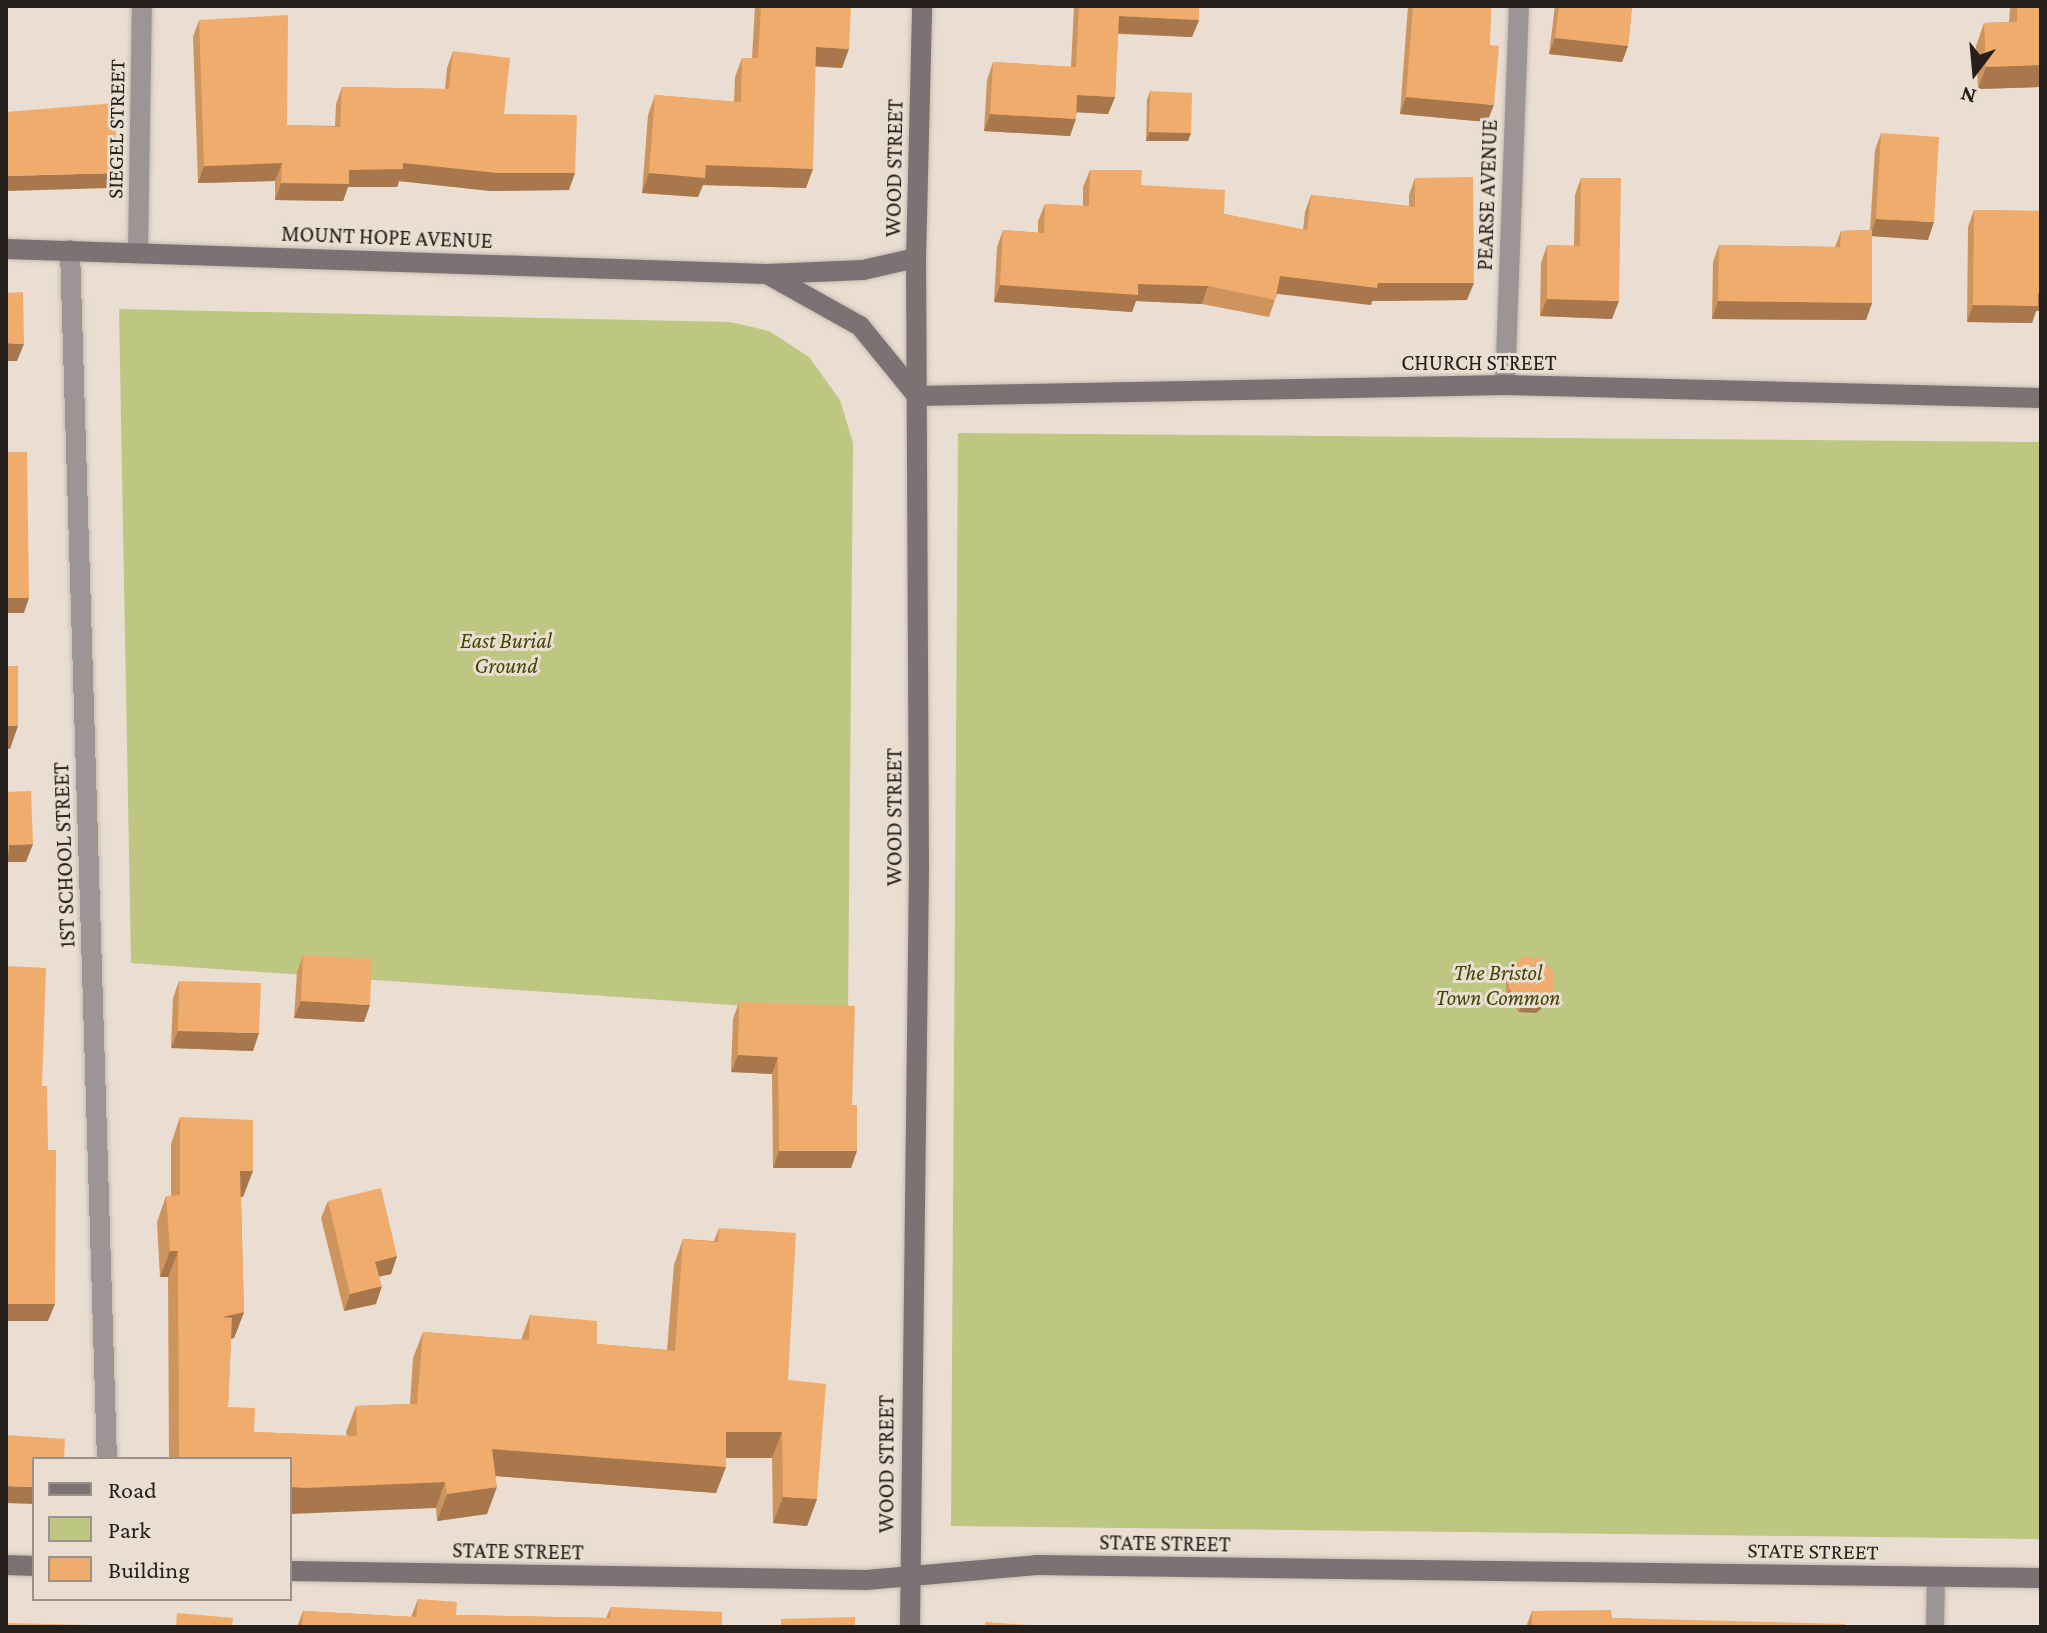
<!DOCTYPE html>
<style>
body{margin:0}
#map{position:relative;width:2047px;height:1633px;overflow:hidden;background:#eaddd1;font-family:"Crimson Pro",serif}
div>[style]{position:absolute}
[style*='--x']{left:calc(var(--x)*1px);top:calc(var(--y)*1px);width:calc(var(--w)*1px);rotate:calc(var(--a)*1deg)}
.green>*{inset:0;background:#bec782}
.roads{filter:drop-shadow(0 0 2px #c7bbb0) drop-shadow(0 0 2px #c7bbb0)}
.lane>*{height:18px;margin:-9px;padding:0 9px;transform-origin:9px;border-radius:9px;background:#9d9496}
.street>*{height:20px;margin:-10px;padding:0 10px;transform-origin:10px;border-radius:10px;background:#9d9496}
.secondary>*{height:20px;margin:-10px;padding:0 10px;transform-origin:10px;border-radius:10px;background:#7c7173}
.wall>*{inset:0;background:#ce945d}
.shaded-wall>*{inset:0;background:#a8784c}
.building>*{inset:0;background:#f0ac6c}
span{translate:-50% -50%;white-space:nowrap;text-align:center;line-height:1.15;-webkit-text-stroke:6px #eaddd1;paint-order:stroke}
.street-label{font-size:22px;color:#25201c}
.park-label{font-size:22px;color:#414600;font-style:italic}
.frame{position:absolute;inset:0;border:8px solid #25201c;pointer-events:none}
.legend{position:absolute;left:32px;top:1457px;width:260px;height:144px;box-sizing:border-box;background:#eaddd1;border:2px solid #9b9189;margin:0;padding:10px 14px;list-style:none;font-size:24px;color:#25201c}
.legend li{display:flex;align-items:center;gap:16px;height:40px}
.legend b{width:40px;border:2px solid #9b9189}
.north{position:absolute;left:1935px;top:32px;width:80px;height:80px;-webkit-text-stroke:6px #eaddd1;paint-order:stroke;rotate:196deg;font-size:22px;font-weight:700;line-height:32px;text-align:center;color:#25201c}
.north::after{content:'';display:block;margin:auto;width:28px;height:36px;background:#25201c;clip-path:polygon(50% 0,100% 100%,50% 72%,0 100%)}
</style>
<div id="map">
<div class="green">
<div style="clip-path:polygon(119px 309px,730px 322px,769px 331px,809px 357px,840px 400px,853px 443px,848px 1013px,131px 963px)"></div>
<div style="clip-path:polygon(958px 433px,2041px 442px,2041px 1539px,951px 1526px)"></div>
</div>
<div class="roads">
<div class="lane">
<div style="--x:1935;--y:1627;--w:50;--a:-88.9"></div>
</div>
<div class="street">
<div style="--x:70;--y:250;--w:1210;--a:88.25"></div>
<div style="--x:138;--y:253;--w:247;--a:-89.1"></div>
<div style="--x:1505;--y:385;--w:379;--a:-87.9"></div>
</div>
<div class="secondary">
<div style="--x:6;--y:249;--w:761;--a:1.88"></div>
<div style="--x:767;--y:274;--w:96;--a:-2.4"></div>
<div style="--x:863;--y:270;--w:54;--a:-12.8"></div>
<div style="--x:767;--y:274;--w:107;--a:29.2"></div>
<div style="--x:860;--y:326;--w:90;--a:50.8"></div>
<div style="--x:917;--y:396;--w:588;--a:-1.07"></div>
<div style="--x:1505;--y:385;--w:536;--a:1.39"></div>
<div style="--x:6;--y:1565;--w:28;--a:2"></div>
<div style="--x:290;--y:1571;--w:576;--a:0.9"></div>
<div style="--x:866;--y:1580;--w:171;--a:-5"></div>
<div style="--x:1036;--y:1565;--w:1005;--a:0.74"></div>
<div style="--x:910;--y:1627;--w:760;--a:-89.32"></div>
<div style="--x:919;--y:867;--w:609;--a:-90.28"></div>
<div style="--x:916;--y:258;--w:252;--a:-88.6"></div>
</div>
</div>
<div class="wall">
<div style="clip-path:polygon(755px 6px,851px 6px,842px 68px,815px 66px,806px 188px,703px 185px,698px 197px,642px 193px,648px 115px,655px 95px,734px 102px,735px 77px,742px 58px,752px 58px)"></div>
<div style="clip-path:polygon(1074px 6px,1199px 6px,1199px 20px,1192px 37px,1118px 34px,1115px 97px,1108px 114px,1077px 112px,1070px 136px,984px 131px,987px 80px,993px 62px,1071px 67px)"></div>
<div style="clip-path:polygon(1408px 6px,1491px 6px,1487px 122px,1400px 114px)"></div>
<div style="clip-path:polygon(1555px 6px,1632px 6px,1628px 46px,1622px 62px,1549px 54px)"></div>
<div style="clip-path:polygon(2010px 6px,2041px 6px,2041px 87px,1978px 89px,1976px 46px,1984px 23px,2009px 22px)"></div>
<div style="clip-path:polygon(199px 20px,287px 125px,335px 126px,336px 104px,342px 87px,445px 89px,447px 68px,453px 51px,504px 114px,569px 190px,491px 191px,399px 181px,397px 187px,348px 187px,343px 201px,275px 200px,275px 181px,198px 183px,193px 37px)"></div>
<div style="clip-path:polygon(1150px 91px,1191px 133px,1188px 141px,1146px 141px,1147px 100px)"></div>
<div style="clip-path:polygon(1881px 133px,1928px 240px,1872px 236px,1872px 303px,1866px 320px,1712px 319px,1713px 262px,1719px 245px,1835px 247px,1841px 231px,1870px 230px,1875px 150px)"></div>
<div style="clip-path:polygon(1090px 170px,1141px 185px,1224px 214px,1303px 230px,1305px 212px,1311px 195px,1409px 206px,1409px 195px,1415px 178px,1467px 300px,1372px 301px,1371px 305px,1277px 294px,1269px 317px,1202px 304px,1136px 301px,1132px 312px,994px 302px,997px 247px,1003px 230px,1038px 233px,1038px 221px,1045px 204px,1083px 206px,1083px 187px)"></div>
<div style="clip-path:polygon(1581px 178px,1612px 319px,1540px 316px,1541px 263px,1547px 245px,1574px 246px,1575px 195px)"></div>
<div style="clip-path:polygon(1974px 210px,2041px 211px,2041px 311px,2036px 311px,2032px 323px,1967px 322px,1968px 227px)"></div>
<div style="clip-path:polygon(303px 955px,364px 1022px,294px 1018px,297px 972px)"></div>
<div style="clip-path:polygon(1509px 970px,1550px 1001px,1536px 1013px,1519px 1012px,1506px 997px,1506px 979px)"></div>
<div style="clip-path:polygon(179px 981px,253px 1051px,171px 1048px,173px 998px)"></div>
<div style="clip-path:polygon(739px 1002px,851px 1168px,773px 1168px,772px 1074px,731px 1072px,733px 1019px)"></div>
<div style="clip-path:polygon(180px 1117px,243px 1197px,241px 1197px,244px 1312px,234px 1338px,231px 1339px,228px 1407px,254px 1432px,347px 1436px,346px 1432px,356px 1406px,410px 1404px,413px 1358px,423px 1332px,521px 1340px,530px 1315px,597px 1344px,667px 1350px,674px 1265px,683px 1239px,714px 1241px,719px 1228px,788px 1380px,817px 1499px,807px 1526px,773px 1523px,772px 1458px,726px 1458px,716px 1493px,496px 1476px,487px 1514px,437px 1521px,436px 1508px,290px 1459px,169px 1459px,168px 1277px,160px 1277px,157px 1222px,166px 1196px,171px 1196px,171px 1144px)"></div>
<div style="clip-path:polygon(328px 1201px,397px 1256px,391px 1274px,379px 1276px,376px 1304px,344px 1311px,321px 1218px)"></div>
<div style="clip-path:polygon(418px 1599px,456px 1615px,606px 1618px,611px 1607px,722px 1627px,297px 1627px,303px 1611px,411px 1617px)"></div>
<div style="clip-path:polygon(1532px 1611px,1612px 1618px,1845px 1627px,1526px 1627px)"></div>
</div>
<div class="shaded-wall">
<div style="clip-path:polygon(1119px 16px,1199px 20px,1192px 37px,1113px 33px)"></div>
<div style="clip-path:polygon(1555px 38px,1628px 46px,1622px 62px,1549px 54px)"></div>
<div style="clip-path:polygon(816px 47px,849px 49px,842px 68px,809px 66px)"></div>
<div style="clip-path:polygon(2041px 65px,2041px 87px,1978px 89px,1986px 67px)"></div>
<div style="clip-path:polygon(1077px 95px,1115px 97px,1108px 114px,1071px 112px)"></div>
<div style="clip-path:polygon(1406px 97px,1494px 105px,1487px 122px,1400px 114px)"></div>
<div style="clip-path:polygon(990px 114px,1076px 119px,1070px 136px,984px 131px)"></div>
<div style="clip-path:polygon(1149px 132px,1191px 133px,1188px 141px,1146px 141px)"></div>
<div style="clip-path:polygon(282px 163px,275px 181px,198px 183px,204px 166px)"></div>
<div style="clip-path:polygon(403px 163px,575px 173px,569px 190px,491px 191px,399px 181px,397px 187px,348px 187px,343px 201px,275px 200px,281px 183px,349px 170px)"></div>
<div style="clip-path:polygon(706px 165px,813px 169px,806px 188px,703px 185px,698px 197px,642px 193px,649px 173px)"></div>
<div style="clip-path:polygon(116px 173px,111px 188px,6px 191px,6px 176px)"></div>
<div style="clip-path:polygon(1876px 219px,1934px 222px,1928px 240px,1870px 236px)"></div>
<div style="clip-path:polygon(1280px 276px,1378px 283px,1474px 283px,1467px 300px,1372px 301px,1371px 305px,1274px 293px)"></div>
<div style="clip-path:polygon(1138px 284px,1208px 286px,1202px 304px,1136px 301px,1132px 312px,994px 302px,1000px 285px)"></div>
<div style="clip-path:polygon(2038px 293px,2041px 293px,2041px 311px,2036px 311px,2032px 323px,1967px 322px,1973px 305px)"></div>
<div style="clip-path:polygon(1547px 299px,1619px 301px,1612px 319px,1540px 316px)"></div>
<div style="clip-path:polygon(1718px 301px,1872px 303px,1866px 320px,1712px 319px)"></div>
<div style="clip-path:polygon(6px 343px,24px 344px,17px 361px,6px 361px)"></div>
<div style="clip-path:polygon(6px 598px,29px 598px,24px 613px,6px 613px)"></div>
<div style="clip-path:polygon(6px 726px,18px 726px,10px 749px,6px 749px)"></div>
<div style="clip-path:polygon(33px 844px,26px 862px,6px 862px,9px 845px)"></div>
<div style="clip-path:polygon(1553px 992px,1550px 1001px,1536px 1013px,1519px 1012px,1522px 1003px)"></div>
<div style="clip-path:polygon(301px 1001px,370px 1005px,364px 1022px,294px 1018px)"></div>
<div style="clip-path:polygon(178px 1031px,259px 1033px,253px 1051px,171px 1048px)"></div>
<div style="clip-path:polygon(738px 1055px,778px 1057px,772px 1074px,731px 1072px)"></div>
<div style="clip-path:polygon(779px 1151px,857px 1151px,851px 1168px,773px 1168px)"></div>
<div style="clip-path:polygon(240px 1171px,253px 1171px,243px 1197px,230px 1197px)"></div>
<div style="clip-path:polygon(170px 1251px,178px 1251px,168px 1277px,160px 1277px)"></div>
<div style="clip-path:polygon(397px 1256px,391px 1274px,369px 1279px,375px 1262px)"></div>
<div style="clip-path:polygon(382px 1286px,376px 1304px,344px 1311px,350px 1294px)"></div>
<div style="clip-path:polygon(6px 1304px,55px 1304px,48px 1321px,6px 1321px)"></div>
<div style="clip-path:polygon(244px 1312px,234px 1338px,213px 1343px,222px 1317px)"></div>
<div style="clip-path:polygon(726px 1432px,782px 1432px,772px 1458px,717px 1458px)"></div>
<div style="clip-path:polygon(492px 1449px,726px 1467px,716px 1493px,482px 1475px)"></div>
<div style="clip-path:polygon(445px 1482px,436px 1508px,290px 1514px,290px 1487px)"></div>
<div style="clip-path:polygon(6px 1486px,34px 1487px,34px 1504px,6px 1503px)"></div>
<div style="clip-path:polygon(497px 1487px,487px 1514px,437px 1521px,447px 1494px)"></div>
<div style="clip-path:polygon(783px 1497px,817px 1499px,807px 1526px,773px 1523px)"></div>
</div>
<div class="building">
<div style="clip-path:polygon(761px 6px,851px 6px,849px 49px,816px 47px,813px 169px,706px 165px,705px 178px,649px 173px,655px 95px,741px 102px,742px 58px,758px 58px)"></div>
<div style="clip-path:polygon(1079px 6px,1199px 6px,1199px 20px,1119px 16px,1115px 97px,1077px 95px,1076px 119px,990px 114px,993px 62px,1076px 67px)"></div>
<div style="clip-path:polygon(1413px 6px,1491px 6px,1490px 45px,1499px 46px,1494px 105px,1406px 97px)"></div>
<div style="clip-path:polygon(1559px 6px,1632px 6px,1628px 46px,1555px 38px)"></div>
<div style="clip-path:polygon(2017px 6px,2041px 6px,2041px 65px,1986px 67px,1984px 23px,2017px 22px)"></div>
<div style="clip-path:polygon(288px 15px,287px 125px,340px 127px,342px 87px,449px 89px,453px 51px,510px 58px,504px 114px,577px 115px,575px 173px,497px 173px,403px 163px,403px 169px,349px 170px,349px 184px,281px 183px,282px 163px,204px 166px,199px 20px)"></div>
<div style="clip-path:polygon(1150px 91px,1192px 93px,1191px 133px,1149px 132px)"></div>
<div style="clip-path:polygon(116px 103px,116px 173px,6px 176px,6px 112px)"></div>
<div style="clip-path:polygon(1881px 133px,1939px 137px,1934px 222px,1876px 219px)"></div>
<div style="clip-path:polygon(1090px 170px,1142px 170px,1141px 185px,1225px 190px,1224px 214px,1307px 230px,1311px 195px,1415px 207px,1415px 178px,1473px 177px,1474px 283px,1378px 283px,1377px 288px,1280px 276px,1275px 300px,1208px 286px,1138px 284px,1138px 295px,1000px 285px,1003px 230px,1044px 233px,1045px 204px,1089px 206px)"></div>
<div style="clip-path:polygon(1581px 178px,1621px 178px,1619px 301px,1547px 299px,1547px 245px,1580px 246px)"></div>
<div style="clip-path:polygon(1974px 210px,2041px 211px,2041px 293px,2038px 293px,2038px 306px,1973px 305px)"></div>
<div style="clip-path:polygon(1872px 230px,1872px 303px,1718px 301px,1719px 245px,1840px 247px,1841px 231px)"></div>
<div style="clip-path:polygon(23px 292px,24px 344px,6px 343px,6px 293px)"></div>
<div style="clip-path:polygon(6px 452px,27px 452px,29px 598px,6px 598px)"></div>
<div style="clip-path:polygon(6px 666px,18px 666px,18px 726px,6px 726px)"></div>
<div style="clip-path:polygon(31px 791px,33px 844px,9px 845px,6px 879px,6px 792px)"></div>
<div style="clip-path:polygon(303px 955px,372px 959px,370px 1005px,301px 1001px)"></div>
<div style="clip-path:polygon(1523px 957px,1541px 958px,1554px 972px,1553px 992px,1539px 1004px,1522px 1003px,1509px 988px,1509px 970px)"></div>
<div style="clip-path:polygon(6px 966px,46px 968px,42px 1086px,47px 1086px,48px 1150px,56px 1150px,55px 1304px,6px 1304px)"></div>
<div style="clip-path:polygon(179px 981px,261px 983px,259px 1033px,178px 1031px)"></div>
<div style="clip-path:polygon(739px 1002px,855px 1006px,852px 1105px,857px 1105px,857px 1151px,779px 1151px,778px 1057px,738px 1055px)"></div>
<div style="clip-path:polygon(180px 1117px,253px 1120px,253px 1171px,240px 1171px,244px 1312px,222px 1317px,232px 1318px,228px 1407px,255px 1408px,254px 1432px,357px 1436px,356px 1406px,417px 1404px,423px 1332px,529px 1340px,530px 1315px,597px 1321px,597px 1344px,675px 1351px,683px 1239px,718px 1242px,719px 1228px,796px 1233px,788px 1380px,826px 1384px,817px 1499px,783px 1497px,782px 1432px,726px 1432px,726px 1467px,492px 1449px,497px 1487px,447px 1494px,445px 1482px,305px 1488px,290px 1487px,290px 1459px,179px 1459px,178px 1251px,170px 1251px,166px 1196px,180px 1195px)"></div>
<div style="clip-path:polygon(381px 1188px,397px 1256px,375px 1262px,382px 1286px,350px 1294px,328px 1201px)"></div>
<div style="clip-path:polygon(6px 1435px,65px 1439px,64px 1459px,34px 1459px,34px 1487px,6px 1486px)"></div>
<div style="clip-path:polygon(418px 1599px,457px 1602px,456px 1615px,610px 1618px,611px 1607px,722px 1612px,722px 1627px,302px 1627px,303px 1611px,416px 1617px)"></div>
<div style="clip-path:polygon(1611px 1610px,1612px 1618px,1845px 1624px,1845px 1627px,1532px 1627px,1532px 1611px)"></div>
<div style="clip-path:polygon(177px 1613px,233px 1618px,232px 1627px,176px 1627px)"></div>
<div style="clip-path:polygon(855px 1617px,855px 1627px,781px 1627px,781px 1619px)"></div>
<div style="clip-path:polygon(985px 1622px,1058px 1627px,985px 1627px)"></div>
<div style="clip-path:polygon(6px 1623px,90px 1625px,90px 1627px,6px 1627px)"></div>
</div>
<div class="street-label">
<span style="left:116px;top:129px;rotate:-89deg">SIEGEL STREET</span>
<span style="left:894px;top:168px;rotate:-89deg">WOOD STREET</span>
<span style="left:1487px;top:195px;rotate:-88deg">PEARSE AVENUE</span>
<span style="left:387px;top:237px;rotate:2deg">MOUNT HOPE AVENUE</span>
<span style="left:1479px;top:363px">CHURCH STREET</span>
<span style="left:894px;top:817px;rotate:-90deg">WOOD STREET</span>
<span style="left:64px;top:855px;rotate:-92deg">1ST SCHOOL STREET</span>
<span style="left:886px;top:1464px;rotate:-90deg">WOOD STREET</span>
<span style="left:1165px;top:1543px;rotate:1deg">STATE STREET</span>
<span style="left:518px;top:1551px;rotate:1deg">STATE STREET</span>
<span style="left:1813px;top:1551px;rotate:1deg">STATE STREET</span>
</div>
<div class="park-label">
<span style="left:506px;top:653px">East Burial<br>Ground</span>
<span style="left:1498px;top:985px">The Bristol<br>Town Common</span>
</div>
<div class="frame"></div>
<ul class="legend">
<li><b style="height:10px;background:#7c7173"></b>Road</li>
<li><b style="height:22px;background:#bec782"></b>Park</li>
<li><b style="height:22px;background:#f0ac6c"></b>Building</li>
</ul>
<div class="north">N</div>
</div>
